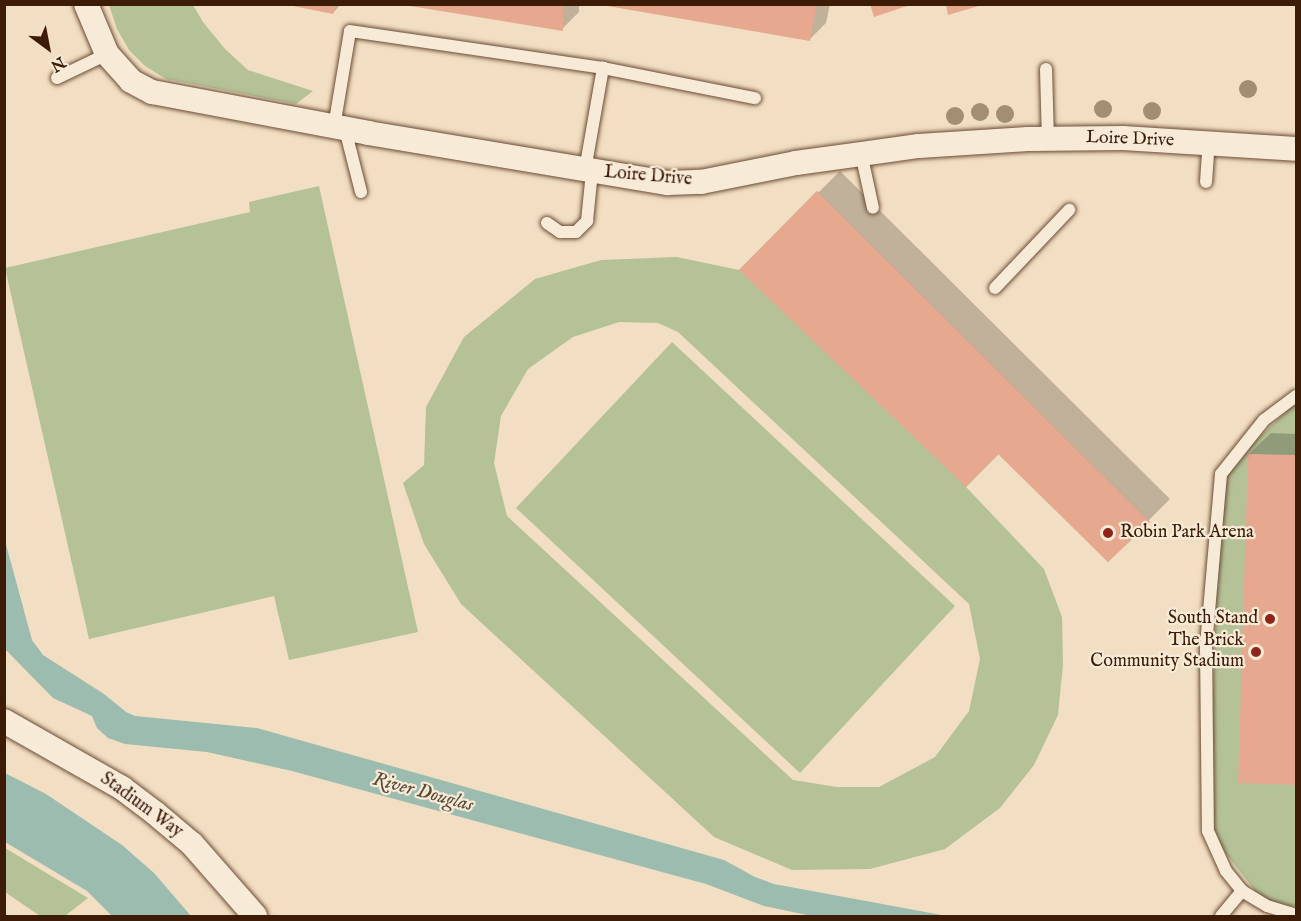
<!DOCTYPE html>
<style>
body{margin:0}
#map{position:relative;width:1301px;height:921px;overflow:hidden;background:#f2dec2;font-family:"IM FELL English",serif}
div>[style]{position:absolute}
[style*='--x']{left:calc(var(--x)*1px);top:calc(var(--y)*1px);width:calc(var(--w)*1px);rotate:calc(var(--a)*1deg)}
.green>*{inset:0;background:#b5c298}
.water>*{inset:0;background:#9cbcaf}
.shadow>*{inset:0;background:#0003}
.building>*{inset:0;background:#e6a88f}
.roads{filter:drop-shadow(0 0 2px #6a4c36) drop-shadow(0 0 2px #6a4c36)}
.service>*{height:12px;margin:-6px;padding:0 6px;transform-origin:6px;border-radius:6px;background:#f7ead7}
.minor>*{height:24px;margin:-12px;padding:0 12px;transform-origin:12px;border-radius:12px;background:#f7ead7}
.trees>*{width:18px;height:18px;margin:-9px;border-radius:50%;background:#a28f73}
.dots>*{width:16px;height:16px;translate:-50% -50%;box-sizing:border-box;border:3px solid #f7ead7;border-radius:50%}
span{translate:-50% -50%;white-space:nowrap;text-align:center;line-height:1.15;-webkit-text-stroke:4.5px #f7ead7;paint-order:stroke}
.street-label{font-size:18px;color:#3c1c07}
.poi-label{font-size:18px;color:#3c1c07}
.left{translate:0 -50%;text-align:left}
.right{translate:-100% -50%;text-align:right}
.water-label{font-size:20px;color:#594c39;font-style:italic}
.frame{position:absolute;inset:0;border:6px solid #3c1c07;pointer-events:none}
.north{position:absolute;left:18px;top:18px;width:60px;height:60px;-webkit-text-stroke:4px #f7ead7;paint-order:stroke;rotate:148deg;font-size:16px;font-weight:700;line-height:24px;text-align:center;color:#3c1c07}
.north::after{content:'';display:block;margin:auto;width:21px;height:27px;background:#3c1c07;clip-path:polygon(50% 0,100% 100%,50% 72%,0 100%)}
</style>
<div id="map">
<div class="green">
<div style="clip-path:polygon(109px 5px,193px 5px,203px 22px,225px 49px,248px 70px,313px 91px,296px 104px,166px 79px,145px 66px,129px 50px,117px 29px)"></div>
<div style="clip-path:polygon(319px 186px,418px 632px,289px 660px,274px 596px,89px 639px,5px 268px,250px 212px,249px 202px)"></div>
<div style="clip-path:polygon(evenodd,817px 191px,1150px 522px,1108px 562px,999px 454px,966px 487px,1044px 569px,1062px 617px,1063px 664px,1058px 715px,1034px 765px,1000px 808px,945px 849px,870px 869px,792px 870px,714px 837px,461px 604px,424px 544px,403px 483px,424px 465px,426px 407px,464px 337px,535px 279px,601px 260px,677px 257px,739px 270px,817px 191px,619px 322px,658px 323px,678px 332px,969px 604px,980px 659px,969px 711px,935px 757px,879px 787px,837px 787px,793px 780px,507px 516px,494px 463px,501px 416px,528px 369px,573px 337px,619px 322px)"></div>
<div style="clip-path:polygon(672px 342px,955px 606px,800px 773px,516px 508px)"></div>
<div style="clip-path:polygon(1296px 402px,1296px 906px,1267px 906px,1208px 831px,1221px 474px)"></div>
<div style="clip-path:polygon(4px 848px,5px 848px,88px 898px,65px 916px,40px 916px,5px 892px)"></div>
</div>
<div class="water">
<div style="clip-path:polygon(4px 537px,32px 640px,43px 655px,104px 694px,126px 712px,135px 716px,257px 728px,724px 860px,755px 877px,774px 884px,947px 916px,812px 916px,764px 906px,706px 884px,292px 771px,207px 752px,125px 744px,108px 738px,97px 728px,92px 716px,53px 698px,5px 649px)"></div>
<div style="clip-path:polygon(5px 773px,46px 794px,122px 845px,154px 873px,191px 916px,112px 916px,87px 891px,5px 842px)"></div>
</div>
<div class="shadow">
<div style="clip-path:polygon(285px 4px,341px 4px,333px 13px)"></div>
<div style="clip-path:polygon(411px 4px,579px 4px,579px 12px,562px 29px)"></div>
<div style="clip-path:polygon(598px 4px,830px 4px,826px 23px,810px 39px)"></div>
<div style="clip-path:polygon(840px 171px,1170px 499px,1148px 521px,999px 452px,741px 270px)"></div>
<div style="clip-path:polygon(1271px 433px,1296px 434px,1296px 784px,1239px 782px,1249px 454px)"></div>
</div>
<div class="building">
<div style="clip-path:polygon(283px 4px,336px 4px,333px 14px)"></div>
<div style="clip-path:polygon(410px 4px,563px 4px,563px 31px,410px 6px)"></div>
<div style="clip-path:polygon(596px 4px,817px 4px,810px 41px)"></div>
<div style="clip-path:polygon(870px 4px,910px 4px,910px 5px,874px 17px)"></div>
<div style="clip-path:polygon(946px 4px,982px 4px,982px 5px,948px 15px)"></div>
<div style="clip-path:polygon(817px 191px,1150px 522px,1108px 562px,998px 454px,966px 487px,739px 270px)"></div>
<div style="clip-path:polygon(1248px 454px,1296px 455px,1296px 785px,1238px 783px)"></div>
</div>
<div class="roads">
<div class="service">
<div style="--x:1046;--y:69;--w:70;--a:88.4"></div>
<div style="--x:57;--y:78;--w:55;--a:-25.6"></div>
<div style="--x:334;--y:127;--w:97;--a:-80.5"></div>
<div style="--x:350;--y:31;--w:256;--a:8.3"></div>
<div style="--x:603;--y:68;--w:155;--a:11.2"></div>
<div style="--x:345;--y:129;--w:65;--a:75.7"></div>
<div style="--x:861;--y:153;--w:56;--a:77.7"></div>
<div style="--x:585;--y:170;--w:104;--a:-80"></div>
<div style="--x:1206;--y:182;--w:39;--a:-86"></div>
<div style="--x:547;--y:223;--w:16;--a:35"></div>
<div style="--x:560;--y:232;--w:16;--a:0"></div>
<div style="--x:576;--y:232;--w:16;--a:-45"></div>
<div style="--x:587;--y:221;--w:49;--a:-84.2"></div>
<div style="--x:995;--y:288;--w:108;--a:-46.5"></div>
<div style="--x:1296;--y:396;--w:40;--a:143"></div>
<div style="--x:1264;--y:420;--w:69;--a:128.5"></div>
<div style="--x:1221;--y:474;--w:174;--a:95"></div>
<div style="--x:1206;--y:647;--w:184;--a:89.4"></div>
<div style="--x:1208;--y:831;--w:44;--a:65.8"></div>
<div style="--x:1226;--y:871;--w:26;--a:51"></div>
<div style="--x:1242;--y:891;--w:29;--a:31"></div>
<div style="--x:1267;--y:906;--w:30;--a:17"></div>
<div style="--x:1221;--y:916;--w:33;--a:-50"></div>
</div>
<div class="minor">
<div style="--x:86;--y:4;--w:54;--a:67.2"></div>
<div style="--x:107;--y:54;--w:36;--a:48"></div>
<div style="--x:131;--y:81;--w:24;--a:28"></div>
<div style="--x:152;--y:92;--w:220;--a:10.7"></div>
<div style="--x:368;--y:133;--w:304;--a:9.5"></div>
<div style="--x:668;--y:183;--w:33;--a:-2"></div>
<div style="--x:701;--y:182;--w:97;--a:-11.3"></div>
<div style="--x:796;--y:163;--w:124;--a:-7.9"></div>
<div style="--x:919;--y:146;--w:109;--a:-3.7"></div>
<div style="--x:1028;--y:139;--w:95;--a:-0.6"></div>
<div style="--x:1123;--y:138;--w:173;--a:3.6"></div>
<div style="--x:4;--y:721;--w:136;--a:29.6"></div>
<div style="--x:122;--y:788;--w:41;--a:37.1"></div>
<div style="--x:155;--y:813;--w:48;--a:40"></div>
<div style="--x:192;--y:844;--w:96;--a:48.8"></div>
</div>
</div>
<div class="trees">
<div style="left:1248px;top:89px"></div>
<div style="left:1103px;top:109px"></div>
<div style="left:1152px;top:111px"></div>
<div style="left:980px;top:112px"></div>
<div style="left:1005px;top:114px"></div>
<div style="left:955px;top:116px"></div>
</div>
<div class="dots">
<div style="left:1108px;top:533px;background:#8f2418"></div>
<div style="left:1270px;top:619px;background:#8f2418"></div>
<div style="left:1256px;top:652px;background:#8f2418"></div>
</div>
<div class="street-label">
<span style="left:1130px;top:140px;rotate:2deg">Loire Drive</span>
<span style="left:648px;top:177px;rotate:5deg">Loire Drive</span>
<span style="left:141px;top:806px;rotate:36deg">Stadium Way</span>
</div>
<div class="poi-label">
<span class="left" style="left:1120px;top:533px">Robin Park Arena</span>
<span class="right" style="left:1258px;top:619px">South Stand</span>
<span class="right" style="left:1244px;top:652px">The Brick<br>Community Stadium</span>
</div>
<div class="water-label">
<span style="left:423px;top:792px;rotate:15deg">River Douglas</span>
</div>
<div class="frame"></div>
<div class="north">N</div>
</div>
